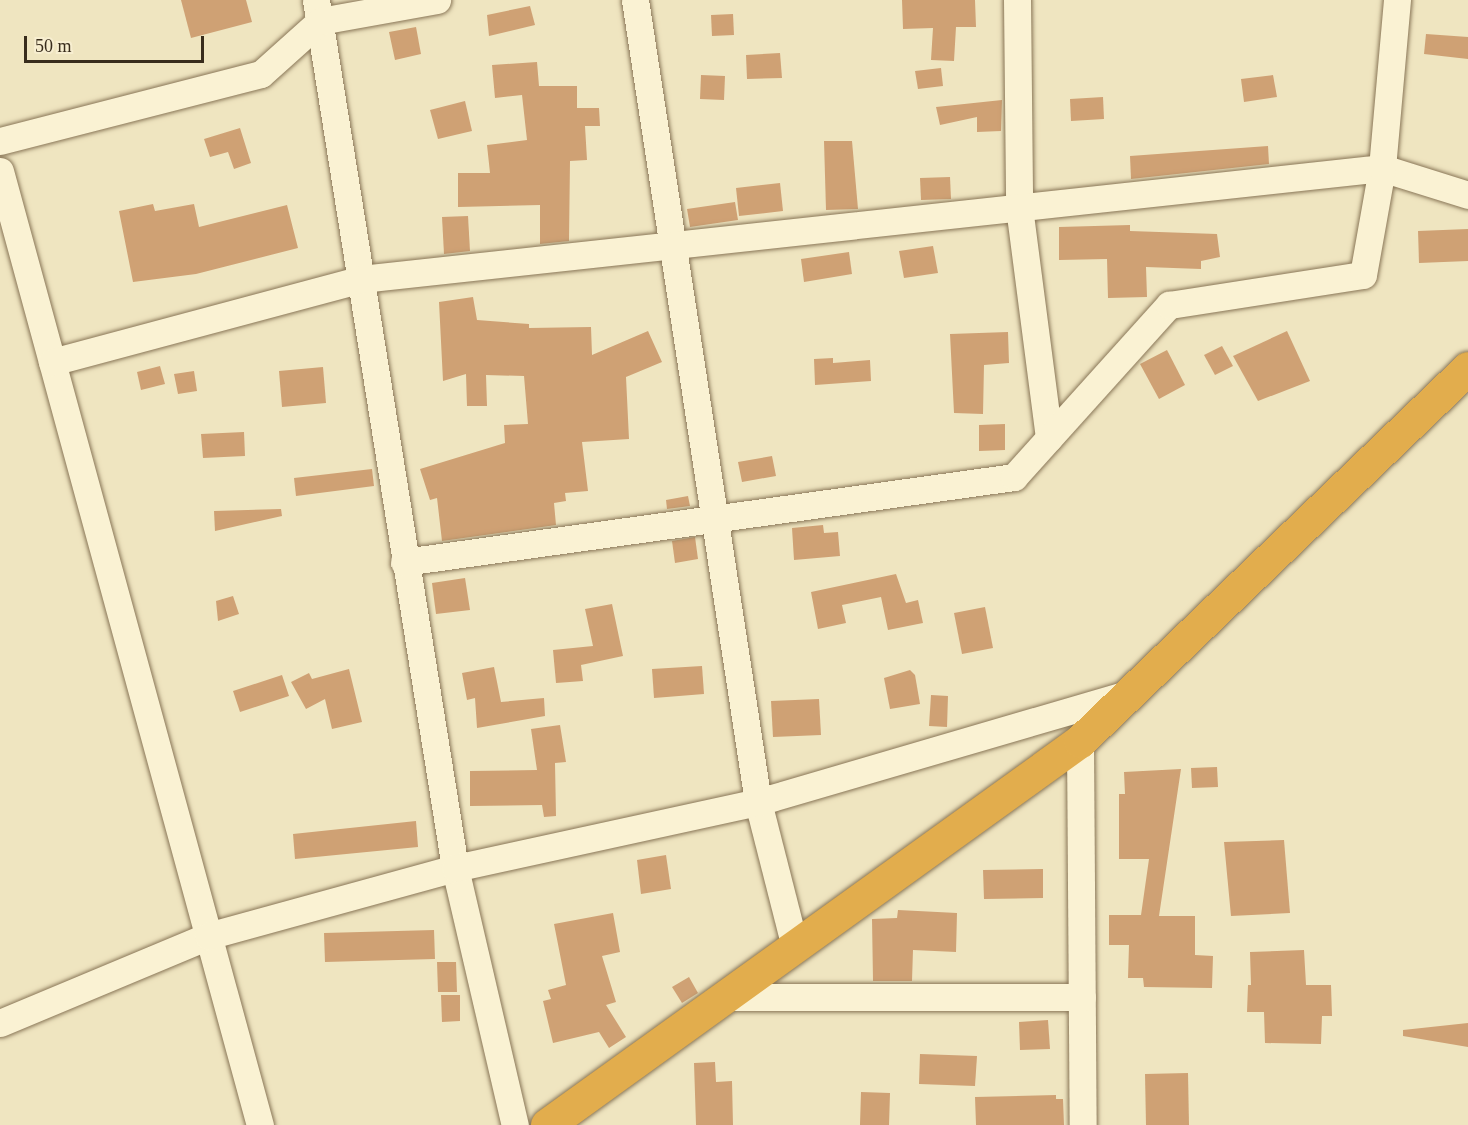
<!DOCTYPE html>
<style>
body{margin:0}
#map{position:relative;width:1468px;height:1125px;overflow:hidden;background:#efe5c0;font-family:Georgia,serif}
div>[style]{position:absolute}
[style*='--x']{left:calc(var(--x)*1px);top:calc(var(--y)*1px);width:calc(var(--w)*1px);rotate:calc(var(--a)*1deg)}
.building>*{inset:0;background:#cfa174}
.roads{filter:drop-shadow(0 0 2px #897657) drop-shadow(0 0 2px #897657)}
.street>*{height:27px;margin:-13.5px;padding:0 13.5px;transform-origin:13.5px;border-radius:13.5px;background:#faf2d3}
.highway>*{height:33px;margin:-16.5px;padding:0 16.5px;transform-origin:16.5px;border-radius:16.5px;background:#e2ad4d}
span{translate:-50% -50%;white-space:nowrap;text-align:center;line-height:1.15;-webkit-text-stroke:4.5px #f7eed0;paint-order:stroke}
.scale{position:absolute;left:24px;top:36px;width:180px;height:27px;box-sizing:border-box;border:3px solid #382c1c;border-top:0;padding-left:8px;font-size:18px;line-height:21px;white-space:nowrap;color:#382c1c;-webkit-text-stroke:4px #f7eed0;paint-order:stroke}
</style>
<div id="map">
<div class="building">
<div style="clip-path:polygon(181px 0,246px 0,252px 22px,191px 38px)"></div>
<div style="clip-path:polygon(902px 0,975px 0,976px 27px,956px 27px,954px 61px,931px 60px,933px 28px,903px 29px)"></div>
<div style="clip-path:polygon(530px 6px,535px 25px,489px 36px,487px 15px)"></div>
<div style="clip-path:polygon(733px 14px,734px 35px,712px 36px,711px 15px)"></div>
<div style="clip-path:polygon(416px 27px,421px 54px,395px 60px,389px 32px)"></div>
<div style="clip-path:polygon(1426px 34px,1468px 37px,1468px 59px,1424px 54px)"></div>
<div style="clip-path:polygon(780px 53px,782px 78px,747px 79px,746px 55px)"></div>
<div style="clip-path:polygon(537px 62px,539px 86px,577px 86px,577px 108px,599px 108px,600px 126px,585px 126px,587px 160px,570px 161px,569px 241px,540px 244px,540px 205px,458px 207px,458px 173px,490px 173px,487px 145px,527px 140px,522px 95px,495px 98px,492px 65px)"></div>
<div style="clip-path:polygon(941px 68px,943px 86px,918px 89px,915px 71px)"></div>
<div style="clip-path:polygon(701px 75px,725px 76px,724px 100px,700px 99px)"></div>
<div style="clip-path:polygon(1273px 75px,1277px 97px,1244px 102px,1241px 79px)"></div>
<div style="clip-path:polygon(1103px 97px,1104px 119px,1071px 121px,1070px 99px)"></div>
<div style="clip-path:polygon(1002px 100px,1001px 131px,977px 132px,977px 117px,940px 125px,936px 107px)"></div>
<div style="clip-path:polygon(465px 101px,472px 131px,438px 139px,430px 110px)"></div>
<div style="clip-path:polygon(240px 128px,251px 163px,234px 169px,228px 152px,210px 157px,204px 139px)"></div>
<div style="clip-path:polygon(824px 141px,852px 141px,858px 209px,826px 210px)"></div>
<div style="clip-path:polygon(1268px 146px,1269px 164px,1131px 179px,1130px 156px)"></div>
<div style="clip-path:polygon(950px 177px,951px 199px,921px 200px,920px 178px)"></div>
<div style="clip-path:polygon(780px 183px,783px 211px,739px 216px,736px 188px)"></div>
<div style="clip-path:polygon(735px 202px,738px 220px,690px 227px,687px 209px)"></div>
<div style="clip-path:polygon(153px 204px,155px 211px,194px 204px,199px 227px,287px 205px,298px 248px,196px 274px,133px 282px,119px 211px)"></div>
<div style="clip-path:polygon(468px 216px,470px 251px,444px 254px,442px 217px)"></div>
<div style="clip-path:polygon(1130px 225px,1130px 231px,1217px 234px,1220px 257px,1201px 261px,1201px 269px,1146px 267px,1147px 297px,1108px 298px,1107px 259px,1059px 260px,1059px 227px)"></div>
<div style="clip-path:polygon(1468px 229px,1468px 261px,1419px 263px,1418px 231px)"></div>
<div style="clip-path:polygon(933px 246px,938px 273px,904px 278px,899px 251px)"></div>
<div style="clip-path:polygon(849px 252px,852px 274px,804px 282px,801px 259px)"></div>
<div style="clip-path:polygon(473px 297px,477px 320px,529px 324px,529px 328px,591px 327px,592px 355px,648px 331px,662px 362px,626px 377px,629px 439px,582px 442px,588px 491px,565px 493px,566px 501px,554px 503px,556px 525px,442px 541px,437px 498px,430px 500px,420px 469px,505px 443px,504px 425px,528px 424px,524px 376px,486px 375px,487px 406px,467px 406px,466px 374px,443px 381px,439px 302px)"></div>
<div style="clip-path:polygon(1287px 331px,1310px 381px,1258px 401px,1233px 356px)"></div>
<div style="clip-path:polygon(1008px 332px,1009px 363px,984px 365px,983px 414px,954px 413px,950px 334px)"></div>
<div style="clip-path:polygon(1222px 346px,1233px 366px,1215px 375px,1204px 355px)"></div>
<div style="clip-path:polygon(1167px 350px,1185px 385px,1159px 399px,1140px 364px)"></div>
<div style="clip-path:polygon(833px 358px,833px 363px,870px 360px,871px 381px,815px 385px,814px 359px)"></div>
<div style="clip-path:polygon(160px 366px,165px 384px,141px 390px,137px 372px)"></div>
<div style="clip-path:polygon(323px 367px,326px 403px,282px 407px,279px 371px)"></div>
<div style="clip-path:polygon(194px 371px,197px 391px,178px 394px,174px 374px)"></div>
<div style="clip-path:polygon(1005px 424px,1005px 450px,979px 451px,979px 425px)"></div>
<div style="clip-path:polygon(244px 432px,245px 456px,203px 458px,201px 434px)"></div>
<div style="clip-path:polygon(772px 456px,776px 476px,742px 482px,738px 462px)"></div>
<div style="clip-path:polygon(372px 469px,374px 486px,296px 496px,294px 478px)"></div>
<div style="clip-path:polygon(688px 496px,690px 506px,667px 509px,666px 500px)"></div>
<div style="clip-path:polygon(281px 509px,282px 516px,215px 531px,214px 511px)"></div>
<div style="clip-path:polygon(823px 525px,824px 533px,838px 532px,840px 556px,794px 560px,792px 528px)"></div>
<div style="clip-path:polygon(695px 537px,698px 559px,675px 563px,672px 541px)"></div>
<div style="clip-path:polygon(896px 574px,906px 603px,918px 600px,923px 623px,888px 630px,881px 597px,842px 605px,846px 623px,818px 629px,811px 592px)"></div>
<div style="clip-path:polygon(465px 578px,470px 610px,436px 614px,432px 583px)"></div>
<div style="clip-path:polygon(233px 596px,239px 614px,218px 621px,216px 601px)"></div>
<div style="clip-path:polygon(612px 604px,623px 656px,581px 665px,583px 681px,556px 683px,553px 650px,593px 646px,585px 609px)"></div>
<div style="clip-path:polygon(985px 607px,993px 648px,962px 654px,954px 613px)"></div>
<div style="clip-path:polygon(702px 666px,704px 694px,654px 698px,652px 669px)"></div>
<div style="clip-path:polygon(494px 667px,501px 702px,544px 698px,545px 716px,477px 728px,475px 698px,467px 700px,462px 673px)"></div>
<div style="clip-path:polygon(349px 669px,362px 722px,332px 729px,325px 699px,306px 709px,291px 682px,309px 673px,312px 679px)"></div>
<div style="clip-path:polygon(910px 670px,915px 675px,920px 704px,890px 709px,884px 678px)"></div>
<div style="clip-path:polygon(282px 675px,289px 696px,240px 712px,233px 691px)"></div>
<div style="clip-path:polygon(931px 695px,948px 696px,947px 727px,929px 726px)"></div>
<div style="clip-path:polygon(819px 699px,821px 735px,773px 737px,771px 701px)"></div>
<div style="clip-path:polygon(560px 725px,566px 762px,555px 763px,556px 816px,544px 817px,542px 805px,470px 806px,470px 771px,537px 770px,531px 729px)"></div>
<div style="clip-path:polygon(1217px 767px,1218px 787px,1192px 788px,1191px 768px)"></div>
<div style="clip-path:polygon(1181px 769px,1159px 916px,1195px 916px,1195px 955px,1213px 956px,1212px 988px,1144px 987px,1143px 978px,1128px 978px,1129px 945px,1109px 945px,1109px 915px,1141px 915px,1149px 859px,1119px 859px,1119px 794px,1125px 794px,1124px 772px)"></div>
<div style="clip-path:polygon(416px 821px,418px 847px,295px 859px,293px 834px)"></div>
<div style="clip-path:polygon(1284px 840px,1290px 913px,1231px 916px,1224px 842px)"></div>
<div style="clip-path:polygon(666px 855px,671px 889px,641px 894px,637px 860px)"></div>
<div style="clip-path:polygon(1043px 869px,1043px 898px,984px 899px,983px 870px)"></div>
<div style="clip-path:polygon(898px 910px,957px 913px,956px 952px,913px 950px,912px 981px,873px 981px,872px 919px,897px 918px)"></div>
<div style="clip-path:polygon(613px 913px,620px 952px,602px 956px,616px 1002px,606px 1005px,626px 1037px,609px 1048px,599px 1032px,553px 1043px,543px 1001px,551px 999px,548px 990px,566px 985px,554px 924px)"></div>
<div style="clip-path:polygon(434px 930px,435px 959px,325px 962px,324px 933px)"></div>
<div style="clip-path:polygon(1304px 950px,1306px 985px,1331px 985px,1332px 1016px,1322px 1016px,1321px 1044px,1265px 1043px,1264px 1012px,1247px 1012px,1248px 985px,1251px 985px,1250px 952px)"></div>
<div style="clip-path:polygon(437px 962px,456px 962px,457px 992px,438px 992px)"></div>
<div style="clip-path:polygon(689px 977px,698px 993px,682px 1003px,672px 987px)"></div>
<div style="clip-path:polygon(441px 995px,460px 995px,460px 1021px,442px 1022px)"></div>
<div style="clip-path:polygon(1048px 1020px,1050px 1049px,1020px 1050px,1019px 1022px)"></div>
<div style="clip-path:polygon(1468px 1023px,1468px 1047px,1403px 1036px,1403px 1030px)"></div>
<div style="clip-path:polygon(920px 1054px,977px 1056px,975px 1086px,919px 1084px)"></div>
<div style="clip-path:polygon(715px 1062px,716px 1082px,732px 1081px,733px 1125px,696px 1125px,694px 1063px)"></div>
<div style="clip-path:polygon(1188px 1073px,1189px 1125px,1146px 1125px,1145px 1074px)"></div>
<div style="clip-path:polygon(861px 1092px,890px 1093px,889px 1125px,860px 1125px)"></div>
<div style="clip-path:polygon(1056px 1095px,1056px 1099px,1063px 1099px,1064px 1125px,976px 1125px,975px 1097px)"></div>
</div>
<div class="roads">
<div class="street">
<div style="--x:316;--y:0;--w:879;--a:80.9"></div>
<div style="--x:455;--y:868;--w:264;--a:76.9"></div>
<div style="--x:635;--y:0;--w:811;--a:81.28"></div>
<div style="--x:758;--y:802;--w:150;--a:75.7"></div>
<div style="--x:1017;--y:0;--w:207;--a:89.4"></div>
<div style="--x:1019;--y:207;--w:233;--a:82.6"></div>
<div style="--x:0;--y:141;--w:269;--a:-14.4"></div>
<div style="--x:261;--y:74;--w:79;--a:-41.9"></div>
<div style="--x:320;--y:21;--w:119;--a:-10.2"></div>
<div style="--x:0;--y:171;--w:989;--a:74.76"></div>
<div style="--x:52;--y:362;--w:320;--a:-15"></div>
<div style="--x:361;--y:279;--w:1027;--a:-6.2"></div>
<div style="--x:1382;--y:168;--w:90;--a:17.4"></div>
<div style="--x:404;--y:562;--w:616;--a:-7.93"></div>
<div style="--x:1014;--y:477;--w:232;--a:-48"></div>
<div style="--x:1169;--y:305;--w:196;--a:-8.8"></div>
<div style="--x:1363;--y:275;--w:109;--a:-79.9"></div>
<div style="--x:1382;--y:168;--w:169;--a:-84.9"></div>
<div style="--x:1080;--y:741;--w:384;--a:89.6"></div>
<div style="--x:722;--y:997;--w:360;--a:0"></div>
<div style="--x:0;--y:1023;--w:225;--a:-22.7"></div>
<div style="--x:208;--y:936;--w:256;--a:-15.4"></div>
<div style="--x:455;--y:868;--w:310;--a:-12.3"></div>
<div style="--x:758;--y:802;--w:385;--a:-16.3"></div>
</div>
<div class="highway">
<div style="--x:547;--y:1125;--w:657;--a:-35.77"></div>
<div style="--x:1080;--y:741;--w:538;--a:-43.87"></div>
</div>
</div>
<div class="scale">50 m</div>
</div>
